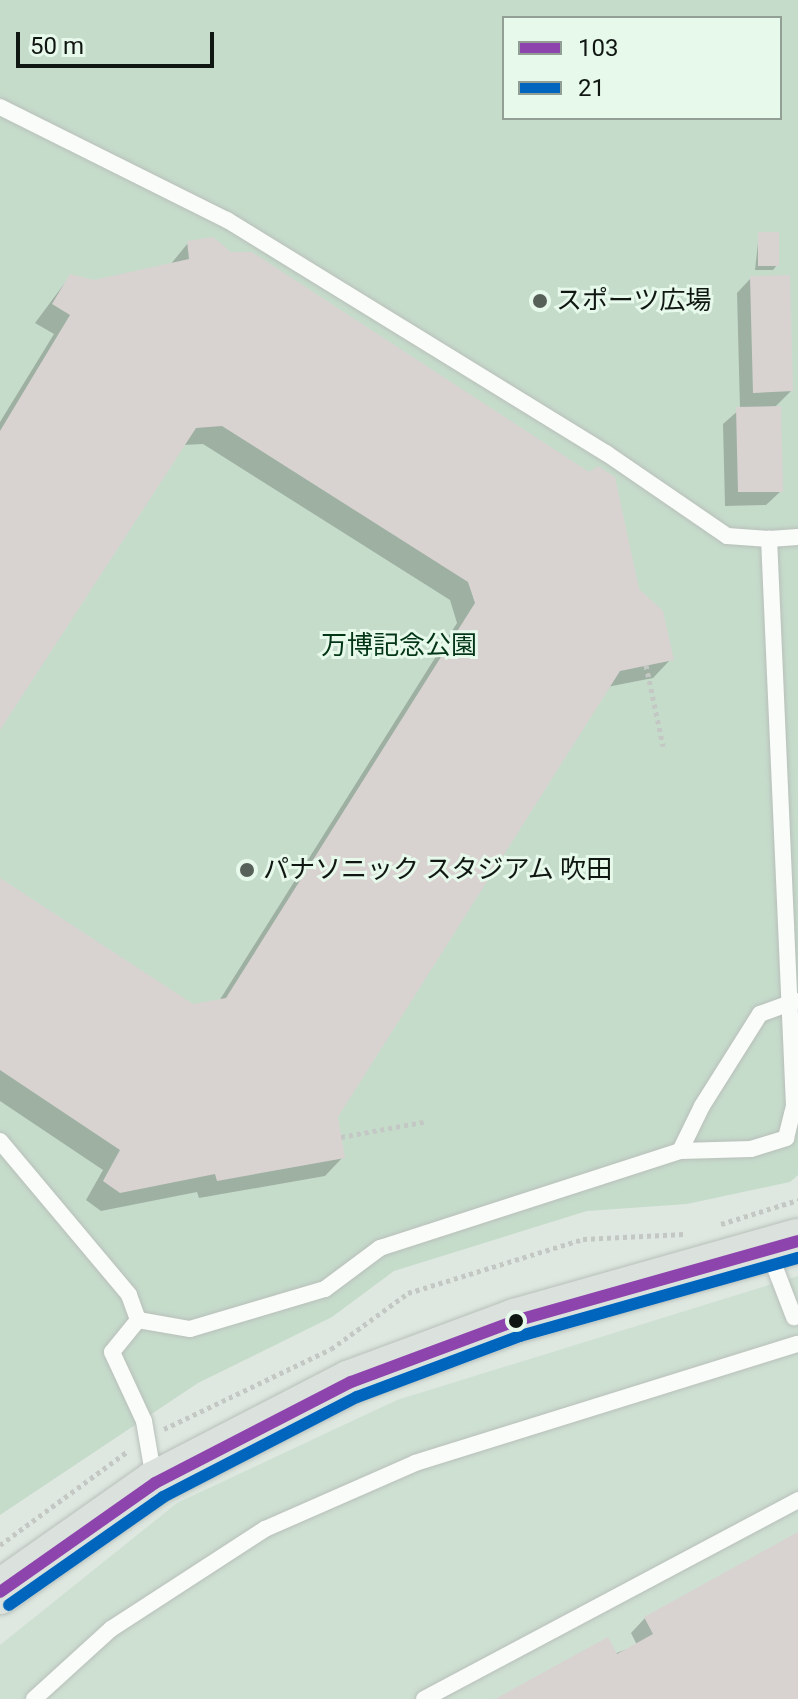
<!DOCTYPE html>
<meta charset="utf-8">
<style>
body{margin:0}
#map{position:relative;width:798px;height:1699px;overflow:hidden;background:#dee8e0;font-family:Roboto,"Noto Sans JP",sans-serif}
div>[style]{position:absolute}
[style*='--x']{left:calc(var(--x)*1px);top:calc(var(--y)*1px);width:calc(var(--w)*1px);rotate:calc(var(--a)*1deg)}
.built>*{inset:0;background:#cee0d2}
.green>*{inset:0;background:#c6dccb}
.shadow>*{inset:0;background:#0003}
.building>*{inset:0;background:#d8d3d1}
.path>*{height:5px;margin-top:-2.5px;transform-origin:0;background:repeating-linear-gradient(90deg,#c4c8c5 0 4px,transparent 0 8px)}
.roads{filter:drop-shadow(0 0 2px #b8bfba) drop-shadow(0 0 2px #b8bfba)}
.lane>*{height:16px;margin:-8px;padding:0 8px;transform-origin:8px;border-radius:8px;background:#fafcfa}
.primary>*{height:44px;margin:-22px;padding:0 22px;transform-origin:22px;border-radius:22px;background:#dbe2dd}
.bus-1>*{height:12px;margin:-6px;padding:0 6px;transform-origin:6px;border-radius:6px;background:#8e44ad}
.bus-2>*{height:12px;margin:-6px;padding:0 6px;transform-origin:6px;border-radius:6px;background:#0065bd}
.dots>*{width:22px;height:22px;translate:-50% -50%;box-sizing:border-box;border:4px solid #e7f9eb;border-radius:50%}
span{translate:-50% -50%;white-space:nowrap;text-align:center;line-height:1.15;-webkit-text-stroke:6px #e7f9eb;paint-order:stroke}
.poi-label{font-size:26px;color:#101712}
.left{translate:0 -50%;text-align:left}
.park-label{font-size:26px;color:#023416}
.legend{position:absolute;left:502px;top:16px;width:280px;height:104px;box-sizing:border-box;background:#e7f9eb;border:2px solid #919f94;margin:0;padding:10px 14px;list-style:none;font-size:24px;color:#101712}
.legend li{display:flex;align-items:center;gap:16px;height:40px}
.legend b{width:40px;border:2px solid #919f94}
.scale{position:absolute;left:16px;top:32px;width:198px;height:36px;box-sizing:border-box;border:4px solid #101712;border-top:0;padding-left:10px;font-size:24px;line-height:28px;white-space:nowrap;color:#101712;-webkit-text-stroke:6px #e7f9eb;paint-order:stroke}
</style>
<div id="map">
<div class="built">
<div style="clip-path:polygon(798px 1276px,798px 1699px,0 1699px,0 1645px,177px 1503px,397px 1400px)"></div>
</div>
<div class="green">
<div style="clip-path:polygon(evenodd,0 0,798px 0,798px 1175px,790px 1182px,687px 1204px,587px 1211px,394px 1271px,332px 1317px,198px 1383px,0 1515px,0 0,504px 18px,780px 18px,780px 118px,504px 118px,504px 18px)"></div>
</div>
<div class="shadow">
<div style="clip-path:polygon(759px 234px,777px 265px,773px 270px,755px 270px)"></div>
<div style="clip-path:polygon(188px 243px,637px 590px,671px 659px,653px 678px,607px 687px,336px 1116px,343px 1157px,325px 1176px,199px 1198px,197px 1192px,101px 1211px,86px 1200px,103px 1170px,0 1101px,0 881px,193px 1006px,219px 1001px,457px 623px,450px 600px,203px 444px,183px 445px,0 727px,0 422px,54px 334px,35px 323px,70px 276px,94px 282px,170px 265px)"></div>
<div style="clip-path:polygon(751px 278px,791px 391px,774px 408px,781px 491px,766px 505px,725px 506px,723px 424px,740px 409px,737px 293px)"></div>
<div style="clip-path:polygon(798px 1535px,798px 1699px,499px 1699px,637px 1645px,631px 1633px,645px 1618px)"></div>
</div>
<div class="building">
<div style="clip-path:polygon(758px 232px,779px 232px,779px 266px,758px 266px)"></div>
<div style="clip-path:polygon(213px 237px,231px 252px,252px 252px,589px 472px,598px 466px,615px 477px,639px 589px,663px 611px,674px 660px,620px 671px,338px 1117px,345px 1158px,217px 1181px,215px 1174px,120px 1193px,103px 1181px,120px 1150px,0 1070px,0 878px,193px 1004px,226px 998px,475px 603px,468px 582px,222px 426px,196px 428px,0 730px,0 431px,70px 315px,52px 304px,70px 274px,94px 280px,189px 259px,187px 241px)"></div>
<div style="clip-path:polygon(790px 275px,793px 391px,753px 393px,750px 276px)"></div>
<div style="clip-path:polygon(781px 406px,783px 492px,738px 492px,736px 407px)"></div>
<div style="clip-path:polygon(798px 1532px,798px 1699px,495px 1699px,608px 1637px,617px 1654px,653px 1634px,644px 1617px)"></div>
</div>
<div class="path">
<div style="--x:646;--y:665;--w:83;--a:78.1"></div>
<div style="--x:341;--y:1137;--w:88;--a:-10.4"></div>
<div style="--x:721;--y:1224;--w:81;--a:-17.3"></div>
<div style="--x:164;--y:1429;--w:185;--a:-25.6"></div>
<div style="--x:331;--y:1349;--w:95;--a:-36"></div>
<div style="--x:408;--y:1293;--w:183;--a:-17.1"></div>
<div style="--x:583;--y:1239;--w:101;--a:-2.8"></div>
<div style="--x:0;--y:1545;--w:159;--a:-36.3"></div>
</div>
<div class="roads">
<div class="lane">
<div style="--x:0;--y:107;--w:254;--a:26.5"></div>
<div style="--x:227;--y:220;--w:445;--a:31.6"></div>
<div style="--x:606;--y:453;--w:147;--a:34.4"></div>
<div style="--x:727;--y:536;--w:42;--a:4.1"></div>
<div style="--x:0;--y:1141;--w:201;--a:50"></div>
<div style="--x:129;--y:1295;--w:27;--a:70"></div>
<div style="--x:680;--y:1151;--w:50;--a:-63.9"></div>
<div style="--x:702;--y:1106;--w:109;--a:-57.8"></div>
<div style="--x:760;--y:1014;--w:38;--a:-20"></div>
<div style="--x:769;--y:1252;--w:70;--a:69"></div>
<div style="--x:154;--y:1479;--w:59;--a:-99.8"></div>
<div style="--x:144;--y:1421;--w:76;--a:-114.9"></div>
<div style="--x:112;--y:1352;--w:41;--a:-50.9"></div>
<div style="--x:138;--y:1320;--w:53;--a:9.8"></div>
<div style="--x:190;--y:1329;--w:141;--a:-16.5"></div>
<div style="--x:325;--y:1289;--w:69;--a:-36.7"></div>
<div style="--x:380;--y:1248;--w:315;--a:-17.9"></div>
<div style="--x:680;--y:1151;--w:71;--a:-1.6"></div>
<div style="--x:751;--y:1149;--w:37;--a:-17"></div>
<div style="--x:786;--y:1138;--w:33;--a:-76"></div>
<div style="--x:794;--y:1106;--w:568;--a:-92.52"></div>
<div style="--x:769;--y:539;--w:29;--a:-4"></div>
<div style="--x:34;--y:1699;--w:104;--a:-42.3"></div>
<div style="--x:111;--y:1629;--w:184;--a:-33"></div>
<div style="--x:265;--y:1529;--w:164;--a:-23.7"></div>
<div style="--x:415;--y:1463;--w:401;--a:-17.3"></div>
<div style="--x:424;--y:1699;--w:424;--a:-28"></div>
</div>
<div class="primary">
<div style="--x:0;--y:1592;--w:189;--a:-35.1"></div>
<div style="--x:155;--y:1483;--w:220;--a:-27.3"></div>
<div style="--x:351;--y:1382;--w:175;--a:-20.4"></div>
<div style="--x:515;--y:1321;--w:294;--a:-15.8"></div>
</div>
</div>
<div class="bus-1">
<div style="--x:0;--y:1592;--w:189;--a:-35.1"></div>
<div style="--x:155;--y:1483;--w:220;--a:-27.3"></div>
<div style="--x:351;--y:1382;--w:175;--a:-20.4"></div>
<div style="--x:515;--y:1321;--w:294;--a:-15.8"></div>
</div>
<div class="bus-2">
<div style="--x:9;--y:1605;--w:188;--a:-35"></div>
<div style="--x:163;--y:1497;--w:218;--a:-27.3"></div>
<div style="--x:357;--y:1397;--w:174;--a:-20.5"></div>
<div style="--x:520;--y:1336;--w:289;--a:-15.7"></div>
</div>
<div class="dots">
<div style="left:540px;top:301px;background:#58605a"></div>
<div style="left:247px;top:870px;background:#58605a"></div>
<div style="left:516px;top:1321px;background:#101712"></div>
</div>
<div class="poi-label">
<span class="left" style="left:556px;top:301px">スポーツ広場</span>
<span class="left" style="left:263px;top:870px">パナソニック スタジアム 吹田</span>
</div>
<div class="park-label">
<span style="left:399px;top:646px">万博記念公園</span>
</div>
<ul class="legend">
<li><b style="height:10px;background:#8e44ad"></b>103</li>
<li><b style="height:10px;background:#0065bd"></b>21</li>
</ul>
<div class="scale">50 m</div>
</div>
